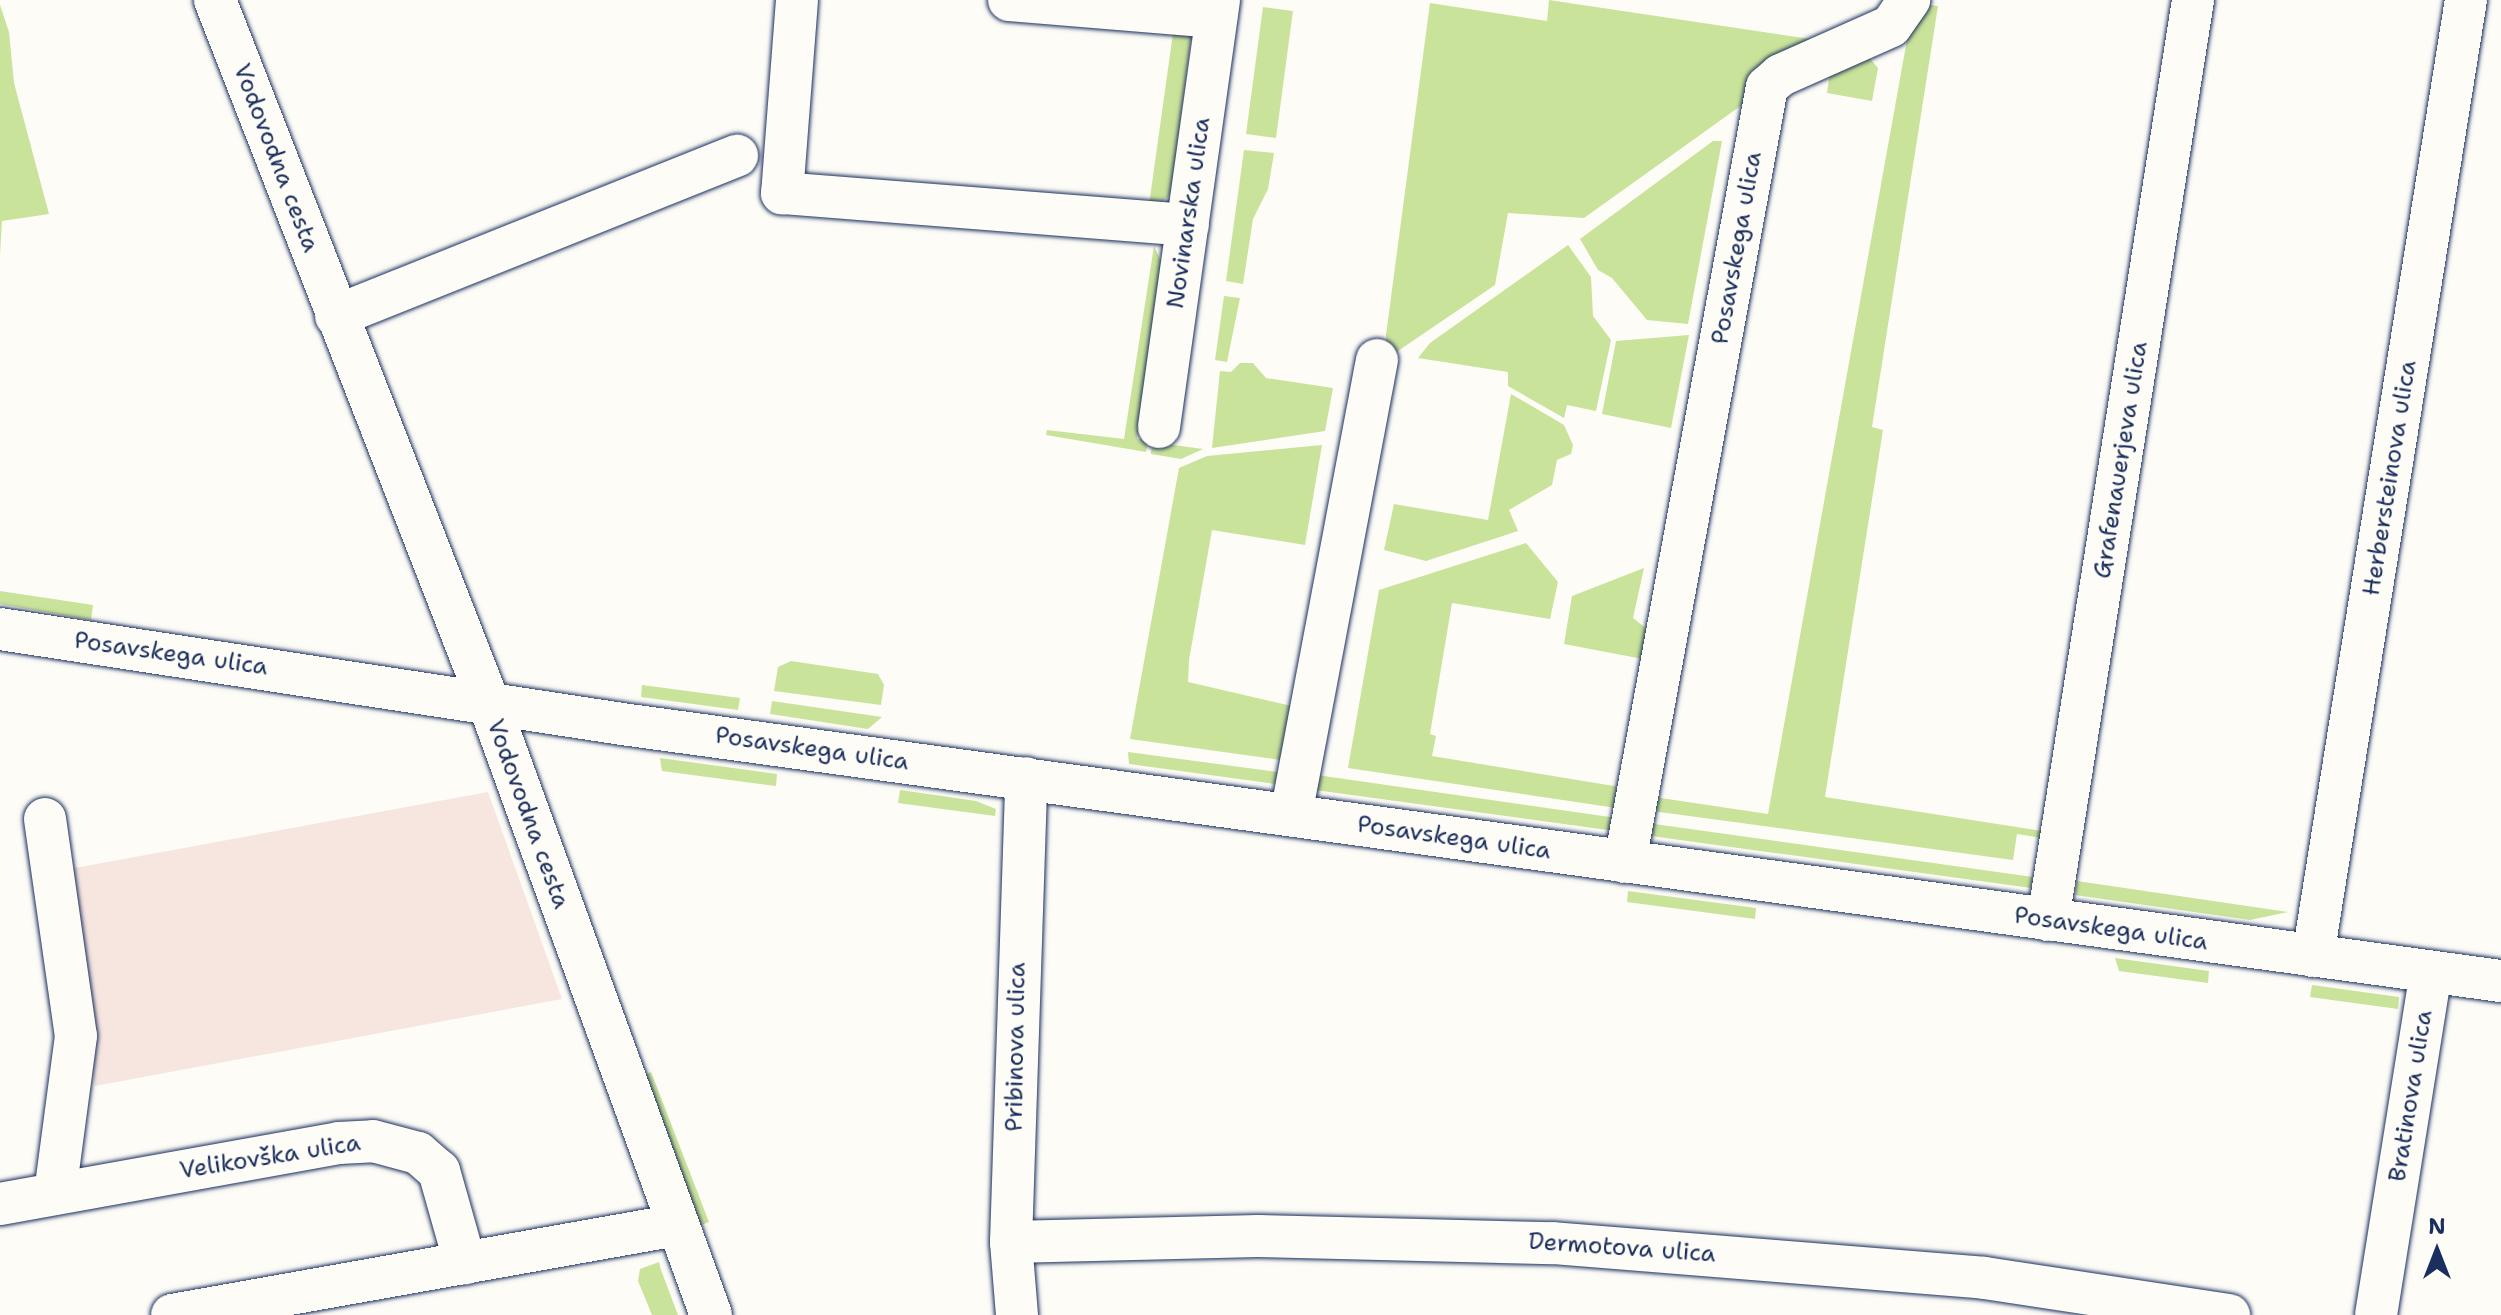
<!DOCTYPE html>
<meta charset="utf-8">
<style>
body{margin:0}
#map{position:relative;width:2501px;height:1315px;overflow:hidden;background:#fdfcf7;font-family:"Shantell Sans",sans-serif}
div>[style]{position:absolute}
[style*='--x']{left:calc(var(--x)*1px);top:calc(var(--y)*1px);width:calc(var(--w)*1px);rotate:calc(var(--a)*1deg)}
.built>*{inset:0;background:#f7e5e0}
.green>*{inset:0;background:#cae39a}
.roads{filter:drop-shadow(0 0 2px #1b2f5e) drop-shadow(0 0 2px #1b2f5e)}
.minor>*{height:42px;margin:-21px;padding:0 21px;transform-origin:21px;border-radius:21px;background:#fdfcf7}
span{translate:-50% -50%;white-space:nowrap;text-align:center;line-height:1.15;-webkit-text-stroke:8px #fdfcf7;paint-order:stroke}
.street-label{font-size:24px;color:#1b2f5e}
.north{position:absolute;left:2397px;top:1211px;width:80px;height:80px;-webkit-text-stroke:6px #fdfcf7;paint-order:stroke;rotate:0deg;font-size:22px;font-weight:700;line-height:32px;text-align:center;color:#1b2f5e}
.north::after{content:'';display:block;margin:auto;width:28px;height:36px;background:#1b2f5e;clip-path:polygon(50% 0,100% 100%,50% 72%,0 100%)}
</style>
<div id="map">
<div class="built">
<div style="clip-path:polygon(488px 792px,562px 999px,95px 1086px,64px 870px)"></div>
</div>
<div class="green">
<div style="clip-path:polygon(1549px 0,1830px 42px,1584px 218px,1508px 213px,1495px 285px,1395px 353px,1387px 349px,1386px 335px,1430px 3px,1547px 21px)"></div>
<div style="clip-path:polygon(1922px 4px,1938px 6px,1872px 427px,1883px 430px,1825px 797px,2042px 831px,2041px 838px,2017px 834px,2013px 860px,1652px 811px,1654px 797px,1768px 814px,1910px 23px)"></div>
<div style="clip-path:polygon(0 5px,9px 32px,14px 83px,49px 214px,2px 221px,0 255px)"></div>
<div style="clip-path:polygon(1263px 7px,1293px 11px,1276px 138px,1246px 134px)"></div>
<div style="clip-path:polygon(1174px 26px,1192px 31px,1171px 194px,1159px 205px,1149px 205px)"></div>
<div style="clip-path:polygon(1866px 54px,1878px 68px,1872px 101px,1827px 93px,1831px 65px)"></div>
<div style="clip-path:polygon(1713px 141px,1722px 141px,1688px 324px,1647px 320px,1612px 278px,1598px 270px,1580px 239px)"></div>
<div style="clip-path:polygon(1244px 150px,1274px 153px,1268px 189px,1253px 219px,1243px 284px,1226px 281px)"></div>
<div style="clip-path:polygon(1568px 245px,1591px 277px,1593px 316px,1611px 340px,1596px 411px,1567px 405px,1564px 418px,1508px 386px,1508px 372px,1418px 358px,1430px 343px)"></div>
<div style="clip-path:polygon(1154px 246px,1161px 261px,1137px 439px,1148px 440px,1146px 452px,1046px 435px,1047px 430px,1124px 439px)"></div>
<div style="clip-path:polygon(1224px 296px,1240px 298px,1227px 362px,1215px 360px)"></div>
<div style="clip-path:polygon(1689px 335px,1671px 428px,1602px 414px,1616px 341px)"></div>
<div style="clip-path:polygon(1240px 363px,1253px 363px,1266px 378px,1333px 388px,1325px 431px,1212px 448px,1220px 371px,1231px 372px)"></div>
<div style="clip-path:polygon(1511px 394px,1564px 425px,1573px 445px,1571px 454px,1557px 460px,1552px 485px,1509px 510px,1518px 531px,1426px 561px,1384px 550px,1394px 504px,1488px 520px)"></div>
<div style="clip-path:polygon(1152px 442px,1203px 449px,1181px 459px,1151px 454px)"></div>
<div style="clip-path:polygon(1322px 445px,1305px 545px,1212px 530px,1189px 660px,1188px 682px,1292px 706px,1288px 761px,1130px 739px,1179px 468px,1207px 456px)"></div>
<div style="clip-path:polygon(1526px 543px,1558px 582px,1550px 619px,1452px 603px,1430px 734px,1436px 736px,1432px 756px,1626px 788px,1623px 809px,1348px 768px,1379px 590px)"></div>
<div style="clip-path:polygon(1644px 568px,1633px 618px,1653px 634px,1648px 660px,1564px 644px,1572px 596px)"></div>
<div style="clip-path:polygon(0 591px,93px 605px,91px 620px,0 604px)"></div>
<div style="clip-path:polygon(791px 661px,878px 674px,884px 685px,881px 705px,774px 691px,778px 667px)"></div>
<div style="clip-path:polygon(642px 685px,740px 698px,738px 710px,641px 697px)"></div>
<div style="clip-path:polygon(772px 701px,882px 717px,868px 729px,770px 714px)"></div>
<div style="clip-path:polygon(1128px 752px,1285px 773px,1283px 785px,1129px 764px)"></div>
<div style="clip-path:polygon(660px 758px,777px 774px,776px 786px,662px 771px)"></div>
<div style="clip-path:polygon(1317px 775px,1617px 818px,1615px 831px,1315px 790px)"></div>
<div style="clip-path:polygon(900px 790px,976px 801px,996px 809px,995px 816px,898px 803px)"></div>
<div style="clip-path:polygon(1647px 823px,2033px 877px,2031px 888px,1644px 835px)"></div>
<div style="clip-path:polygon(2077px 881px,2288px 912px,2250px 920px,2075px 895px)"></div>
<div style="clip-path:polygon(1628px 891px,1756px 908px,1755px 919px,1627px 902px)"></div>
<div style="clip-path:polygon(2115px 958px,2209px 971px,2208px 983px,2119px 971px)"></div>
<div style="clip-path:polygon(2312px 985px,2399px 997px,2398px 1009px,2310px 997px)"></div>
<div style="clip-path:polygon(651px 1072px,709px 1222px,694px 1228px,639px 1077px)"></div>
<div style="clip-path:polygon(659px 1262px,661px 1270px,678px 1315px,652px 1315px,638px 1281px,640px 1269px)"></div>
</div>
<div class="roads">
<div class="minor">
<div style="--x:215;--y:0;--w:752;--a:68.72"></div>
<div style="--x:488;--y:701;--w:653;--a:70.04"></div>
<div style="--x:797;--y:0;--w:194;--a:94.4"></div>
<div style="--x:782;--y:193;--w:407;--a:4.5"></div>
<div style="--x:1009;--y:0;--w:208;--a:4.7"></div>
<div style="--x:336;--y:316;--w:432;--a:-21.8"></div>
<div style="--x:1159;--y:427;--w:431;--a:-82"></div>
<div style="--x:0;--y:629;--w:629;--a:8.68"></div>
<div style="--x:622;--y:724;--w:1896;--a:7.79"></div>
<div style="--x:1291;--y:815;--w:463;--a:-79.3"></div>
<div style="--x:45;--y:819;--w:219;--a:81.9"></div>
<div style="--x:76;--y:1036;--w:159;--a:97.6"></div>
<div style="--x:1625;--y:862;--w:788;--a:-79.62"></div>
<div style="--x:1767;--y:87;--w:18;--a:-41"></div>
<div style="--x:1781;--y:75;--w:120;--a:-24"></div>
<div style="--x:1891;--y:26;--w:32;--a:-55"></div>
<div style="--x:2048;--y:920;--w:931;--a:-81.04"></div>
<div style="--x:2313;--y:956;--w:968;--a:-80.91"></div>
<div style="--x:0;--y:1204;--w:344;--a:-10.2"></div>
<div style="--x:339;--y:1143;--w:34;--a:-3"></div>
<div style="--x:373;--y:1141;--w:47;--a:14.9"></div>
<div style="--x:418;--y:1153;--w:28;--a:41"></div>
<div style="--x:439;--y:1171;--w:96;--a:74.2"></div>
<div style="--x:1011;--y:1242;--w:247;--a:-1.4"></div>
<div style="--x:1258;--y:1236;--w:295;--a:1.4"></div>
<div style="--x:1553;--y:1243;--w:432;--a:4.6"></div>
<div style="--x:1984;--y:1278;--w:248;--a:8.6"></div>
<div style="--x:172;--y:1315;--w:513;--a:-10.11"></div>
<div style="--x:1017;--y:1315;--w:73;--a:-94.7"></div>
<div style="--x:1011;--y:1242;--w:464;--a:-88.1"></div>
<div style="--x:2376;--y:1315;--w:347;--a:-80.9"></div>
</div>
</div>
<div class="street-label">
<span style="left:276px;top:158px;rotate:69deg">Vodovodna cesta</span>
<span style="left:1189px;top:213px;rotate:-82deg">Novinarska ulica</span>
<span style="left:1737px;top:248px;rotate:-80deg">Posavskega ulica</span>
<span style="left:2121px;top:460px;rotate:-81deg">Grafenauerjeva ulica</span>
<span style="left:2390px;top:478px;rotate:-81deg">Herbersteinova ulica</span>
<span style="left:171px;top:654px;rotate:8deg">Posavskega ulica</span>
<span style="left:812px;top:749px;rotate:8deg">Posavskega ulica</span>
<span style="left:528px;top:814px;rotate:70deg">Vodovodna cesta</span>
<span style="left:1454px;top:838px;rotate:8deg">Posavskega ulica</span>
<span style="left:2111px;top:929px;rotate:8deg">Posavskega ulica</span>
<span style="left:1016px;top:1047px;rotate:-89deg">Pribinova ulica</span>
<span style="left:2411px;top:1096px;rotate:-81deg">Bratinova ulica</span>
<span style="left:270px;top:1157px;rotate:-9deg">Velikovška ulica</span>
<span style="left:1622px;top:1248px;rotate:4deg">Dermotova ulica</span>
</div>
<div class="north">N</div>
</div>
